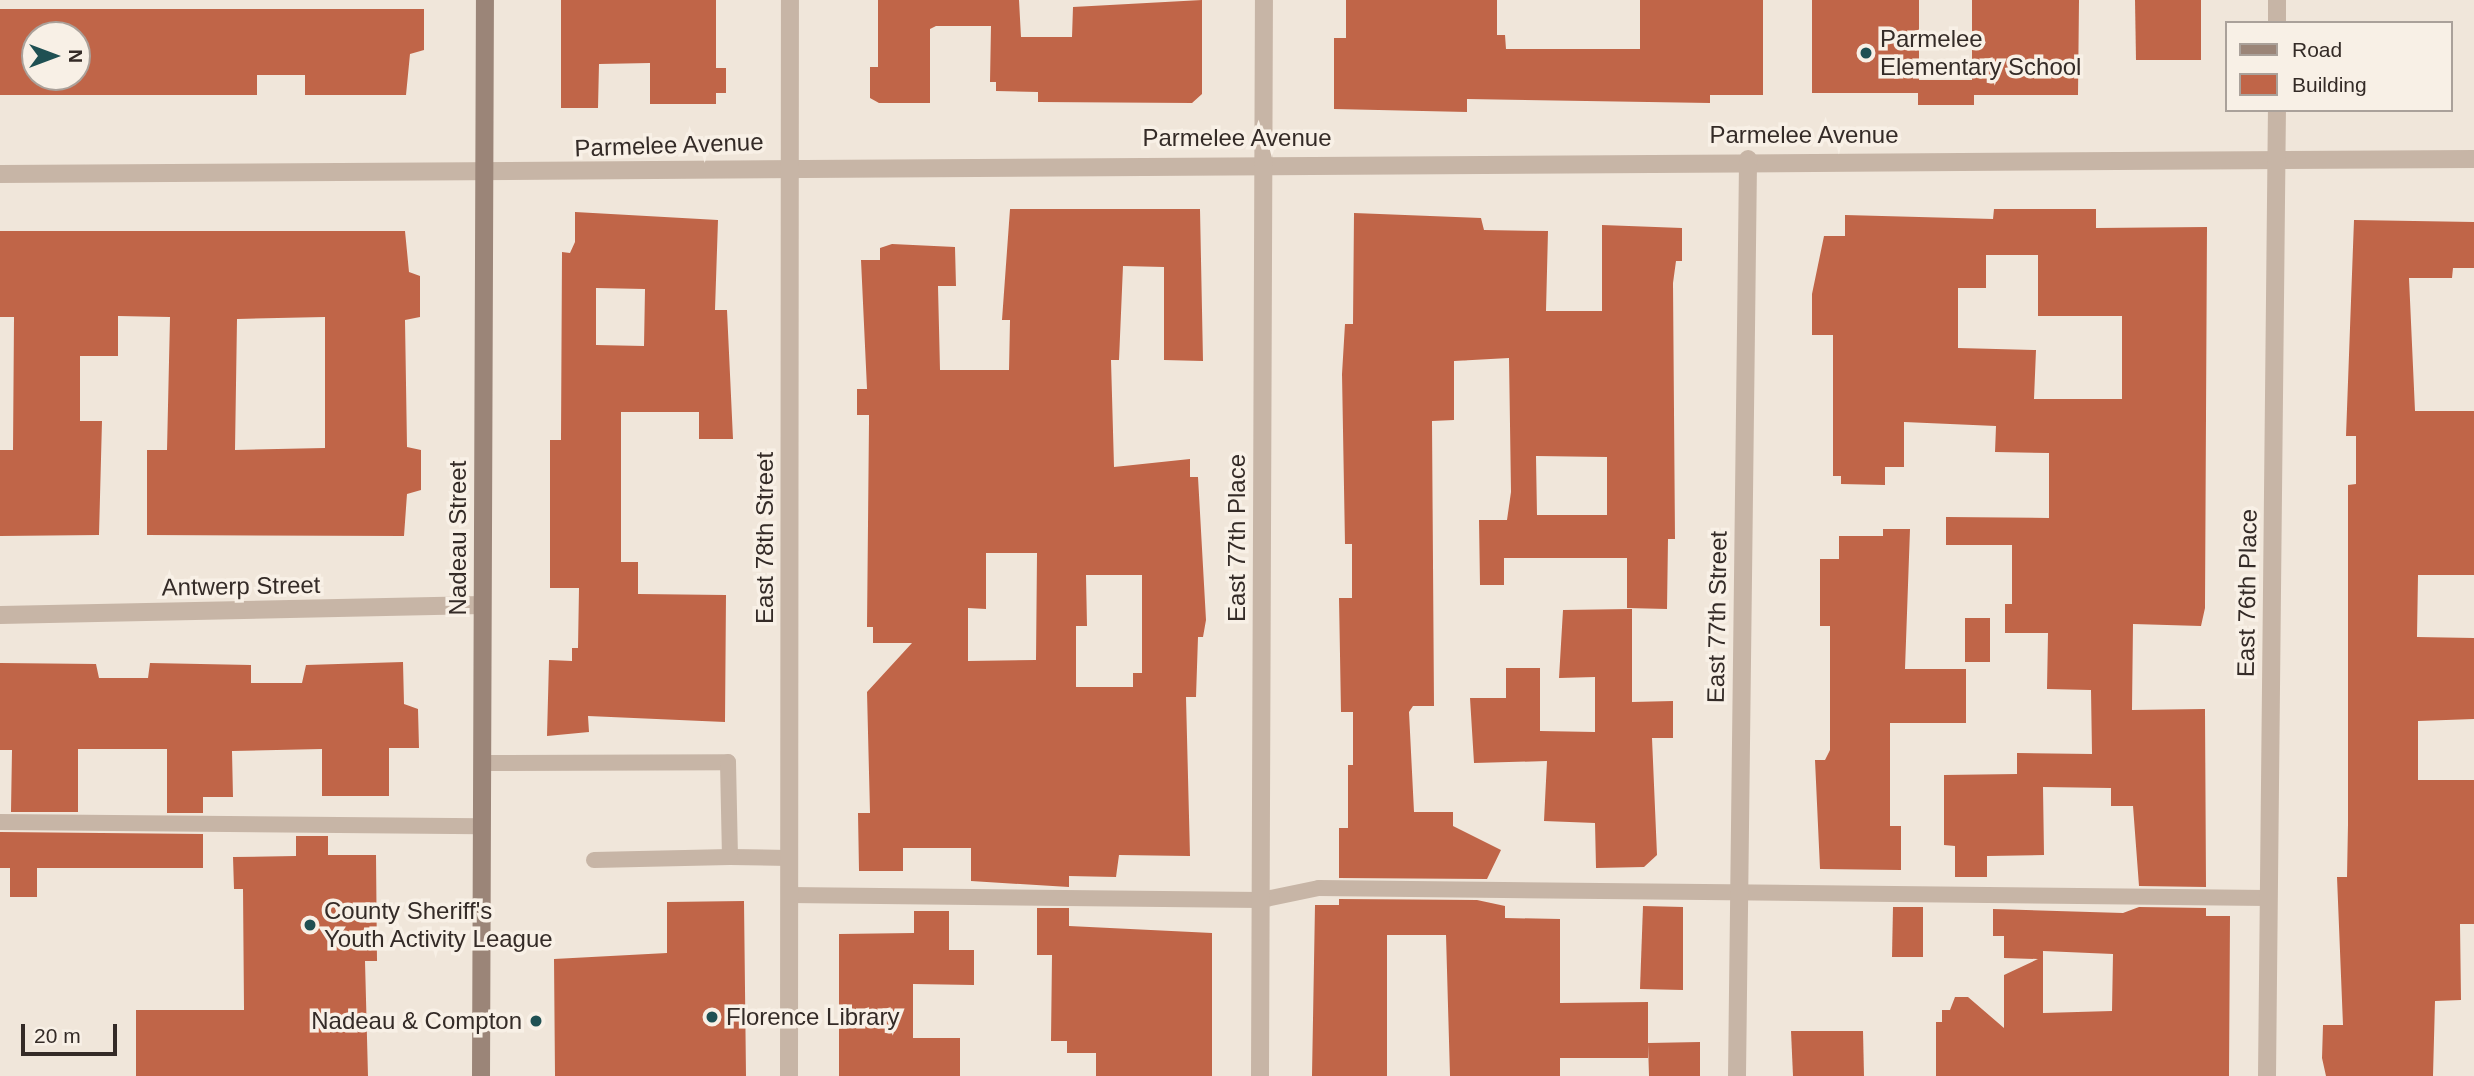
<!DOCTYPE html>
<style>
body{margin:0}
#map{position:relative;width:2474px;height:1076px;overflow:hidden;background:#f0e6da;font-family:Helvetica,sans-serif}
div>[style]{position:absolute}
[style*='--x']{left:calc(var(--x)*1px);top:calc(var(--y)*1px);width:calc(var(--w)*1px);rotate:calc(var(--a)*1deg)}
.building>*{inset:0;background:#c06548}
.lane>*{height:16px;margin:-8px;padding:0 8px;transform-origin:8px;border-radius:8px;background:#c7b5a6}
.street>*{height:18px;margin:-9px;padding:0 9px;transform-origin:9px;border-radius:9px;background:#c7b5a6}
.secondary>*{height:18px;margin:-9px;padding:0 9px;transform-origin:9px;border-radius:9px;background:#9b8578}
.dots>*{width:19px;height:19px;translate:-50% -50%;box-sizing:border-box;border:4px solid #f8f0e6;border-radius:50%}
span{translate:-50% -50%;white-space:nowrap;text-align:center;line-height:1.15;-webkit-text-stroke:7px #f8f0e6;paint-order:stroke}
.poi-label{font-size:24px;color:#342b27}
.left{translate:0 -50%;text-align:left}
.right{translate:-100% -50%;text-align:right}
.street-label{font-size:24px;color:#342b27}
.legend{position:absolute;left:2225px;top:21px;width:228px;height:91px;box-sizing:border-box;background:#f8f0e6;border:2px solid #aaa19a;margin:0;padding:9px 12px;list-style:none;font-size:21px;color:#342b27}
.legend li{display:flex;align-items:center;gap:14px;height:35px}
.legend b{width:35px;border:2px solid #aaa19a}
.north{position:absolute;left:21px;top:21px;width:70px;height:70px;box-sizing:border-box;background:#f8f0e6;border:2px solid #aaa19a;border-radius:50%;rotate:90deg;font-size:19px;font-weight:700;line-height:28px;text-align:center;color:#342b27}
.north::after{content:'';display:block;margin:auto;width:24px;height:32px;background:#1f5053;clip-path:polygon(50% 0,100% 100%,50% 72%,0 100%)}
.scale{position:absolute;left:21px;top:1024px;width:96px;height:32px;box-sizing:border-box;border:4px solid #342b27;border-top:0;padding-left:9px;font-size:21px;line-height:24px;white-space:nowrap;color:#342b27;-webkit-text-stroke:5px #f8f0e6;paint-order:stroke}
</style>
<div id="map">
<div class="building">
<div style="clip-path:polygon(561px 0,716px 0,716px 68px,726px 68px,726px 93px,716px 93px,716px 104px,650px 104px,650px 63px,599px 64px,598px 108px,561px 108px)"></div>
<div style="clip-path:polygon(878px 0,1019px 0,1021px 37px,1072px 37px,1073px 7px,1202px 0,1202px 94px,1192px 103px,1038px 102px,1038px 92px,996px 91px,996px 82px,990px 82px,991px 26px,936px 26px,930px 29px,930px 103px,879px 103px,870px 98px,870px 67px,878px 67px)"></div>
<div style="clip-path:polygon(1346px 0,1497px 0,1497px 35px,1505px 35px,1506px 49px,1640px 49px,1640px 0,1763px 0,1763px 95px,1710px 95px,1710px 103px,1467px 99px,1467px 112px,1334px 109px,1334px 38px,1346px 38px)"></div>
<div style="clip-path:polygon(1812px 0,1919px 0,1919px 80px,1972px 80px,1972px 0,2079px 0,2078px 95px,1974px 95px,1974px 105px,1918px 105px,1918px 93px,1812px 93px)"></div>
<div style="clip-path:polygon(2135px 0,2201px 0,2201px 60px,2136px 60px)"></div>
<div style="clip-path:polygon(evenodd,0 9px,424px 9px,424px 50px,410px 54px,406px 95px,305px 95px,305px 75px,257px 75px,257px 95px,0 95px,0 9px,35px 35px,77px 35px,77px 77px,35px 77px,35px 35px)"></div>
<div style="clip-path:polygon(evenodd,1010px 209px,1200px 209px,1203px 361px,1164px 360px,1164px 267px,1123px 266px,1119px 360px,1111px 360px,1114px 467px,1190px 459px,1190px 477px,1198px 477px,1206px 620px,1203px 637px,1198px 637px,1196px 697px,1186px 697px,1190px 856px,1119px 855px,1116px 877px,1069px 876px,1069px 887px,971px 881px,971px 848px,903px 848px,903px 871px,859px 871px,858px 813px,870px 813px,867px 692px,912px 643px,873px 643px,873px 627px,867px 627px,869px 421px,869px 415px,857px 415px,857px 389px,867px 389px,861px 260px,880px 260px,880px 248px,892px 244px,955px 247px,956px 286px,938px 286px,940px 370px,1009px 370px,1010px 320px,1002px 320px,1010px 209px,986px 553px,1037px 553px,1036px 660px,968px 661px,968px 608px,986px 609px,986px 553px,1010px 209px,1086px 575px,1142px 575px,1142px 673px,1133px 673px,1133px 687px,1076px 687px,1076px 626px,1087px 626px,1086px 575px)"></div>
<div style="clip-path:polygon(evenodd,1994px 209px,2096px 209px,2096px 228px,2207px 227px,2205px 608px,2201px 626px,2133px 624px,2132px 710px,2205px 709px,2206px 887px,2139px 886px,2133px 806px,2111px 806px,2111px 788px,2043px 787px,2044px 855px,1987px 856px,1987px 877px,1955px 877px,1955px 846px,1944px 845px,1944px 775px,2017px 774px,2017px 753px,2092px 754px,2091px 690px,2047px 689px,2048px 633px,2005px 633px,2005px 604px,2012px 604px,2012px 545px,1946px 545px,1946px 517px,2049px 518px,2049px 453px,1995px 452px,1996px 426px,1904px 422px,1904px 467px,1885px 467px,1885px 485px,1841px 484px,1841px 476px,1833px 476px,1833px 335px,1812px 335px,1812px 294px,1824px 236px,1845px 236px,1845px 215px,1993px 219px,1994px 209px,1986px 255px,2038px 255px,2038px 316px,2122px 316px,2122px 399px,2034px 399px,2036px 350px,1958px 348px,1958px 288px,1986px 288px,1986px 255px)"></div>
<div style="clip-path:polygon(evenodd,575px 212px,718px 220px,715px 310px,727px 310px,733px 439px,699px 439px,699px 412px,621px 412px,621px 562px,638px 562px,638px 594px,726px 595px,725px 722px,588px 716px,589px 732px,547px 736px,549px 660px,572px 661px,572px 648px,578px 648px,579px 588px,550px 588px,550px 440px,561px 440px,562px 252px,570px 253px,575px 242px,575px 212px,596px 288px,645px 289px,644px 346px,596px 345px,596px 288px)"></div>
<div style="clip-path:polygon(evenodd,1354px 213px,1481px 218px,1484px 230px,1548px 231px,1546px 311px,1602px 311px,1602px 225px,1682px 228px,1682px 261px,1676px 261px,1673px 283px,1675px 539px,1668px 539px,1667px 609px,1627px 608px,1627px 558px,1504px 558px,1504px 585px,1480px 585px,1479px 520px,1507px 520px,1511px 492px,1509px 358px,1454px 361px,1454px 420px,1432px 421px,1434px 706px,1413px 706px,1409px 712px,1414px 812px,1453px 812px,1453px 826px,1501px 850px,1487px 879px,1339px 878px,1339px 828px,1348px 828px,1348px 765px,1353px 765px,1353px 712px,1341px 712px,1339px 598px,1352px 598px,1352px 544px,1345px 544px,1342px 374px,1345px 324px,1353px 324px,1354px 213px,1536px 456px,1607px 457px,1607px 515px,1537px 515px,1536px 456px)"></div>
<div style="clip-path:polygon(2354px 220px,2474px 222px,2474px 268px,2453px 268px,2452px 278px,2409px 278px,2415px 411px,2474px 411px,2474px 575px,2418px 575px,2417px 637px,2474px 638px,2474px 719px,2418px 721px,2418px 780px,2474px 780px,2474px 924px,2460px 924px,2461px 1000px,2435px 1001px,2433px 1076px,2326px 1076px,2322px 1058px,2323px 1025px,2343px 1025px,2337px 877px,2347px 877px,2348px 824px,2348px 485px,2356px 484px,2356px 436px,2346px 436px)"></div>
<div style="clip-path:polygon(evenodd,0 231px,405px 231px,409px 272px,420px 276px,420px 317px,405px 320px,407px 447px,421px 450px,421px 490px,407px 494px,404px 536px,147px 535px,147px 450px,167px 450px,170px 317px,118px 316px,118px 356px,80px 356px,80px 421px,102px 421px,99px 535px,0 536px,0 450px,13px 450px,14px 317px,0 317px,0 231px,325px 317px,325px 448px,235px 450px,237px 319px,325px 317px)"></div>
<div style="clip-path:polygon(1883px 529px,1910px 529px,1905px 669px,1966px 669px,1966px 723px,1890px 723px,1890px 826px,1901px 826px,1901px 870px,1820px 869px,1815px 760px,1825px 760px,1830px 750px,1830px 626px,1820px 626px,1820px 559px,1839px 559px,1839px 536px,1883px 536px)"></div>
<div style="clip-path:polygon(1632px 609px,1632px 702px,1673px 701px,1673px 738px,1652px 738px,1657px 855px,1644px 867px,1596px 868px,1595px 823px,1544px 821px,1547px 761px,1474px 763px,1470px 698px,1506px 698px,1506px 668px,1540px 668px,1540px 731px,1595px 732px,1595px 677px,1559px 678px,1563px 610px)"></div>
<div style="clip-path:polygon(1965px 618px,1990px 618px,1990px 662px,1965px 662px)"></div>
<div style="clip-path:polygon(403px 662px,404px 704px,418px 709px,419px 748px,389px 748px,389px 796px,322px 796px,322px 749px,232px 751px,233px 797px,203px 797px,203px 813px,167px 813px,167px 749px,78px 749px,78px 812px,11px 812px,12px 750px,0 750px,0 663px,96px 664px,99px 678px,148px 678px,150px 663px,251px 665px,251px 683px,302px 683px,306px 665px)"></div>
<div style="clip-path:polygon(0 832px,203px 834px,203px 868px,37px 868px,37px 897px,10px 897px,10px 868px,0 868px)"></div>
<div style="clip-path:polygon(296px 836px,328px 836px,328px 855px,376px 855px,377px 961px,365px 961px,368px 1076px,136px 1076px,136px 1010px,244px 1010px,243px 889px,234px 889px,233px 857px,296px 856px)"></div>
<div style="clip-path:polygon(1339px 899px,1477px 900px,1505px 906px,1505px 918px,1560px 919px,1560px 1003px,1648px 1002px,1648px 1058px,1560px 1058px,1560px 1076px,1450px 1076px,1446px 935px,1387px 935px,1387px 1076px,1312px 1076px,1315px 905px,1339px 905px)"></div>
<div style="clip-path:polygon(744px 901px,746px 1076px,555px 1076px,554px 959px,667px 953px,667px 902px)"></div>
<div style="clip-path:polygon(1643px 906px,1683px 907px,1683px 990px,1640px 989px)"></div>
<div style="clip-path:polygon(1893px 907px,1923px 907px,1923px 957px,1892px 957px)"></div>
<div style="clip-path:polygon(1037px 908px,1069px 908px,1069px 926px,1212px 933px,1212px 1076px,1096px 1076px,1096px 1053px,1067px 1053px,1067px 1041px,1051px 1041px,1052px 955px,1037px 955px)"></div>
<div style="clip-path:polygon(evenodd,2206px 908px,2206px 916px,2230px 916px,2229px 1076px,1936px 1076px,1936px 1022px,1942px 1022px,1942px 1010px,1950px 1010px,1955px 997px,1968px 997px,2004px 1028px,2004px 975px,2038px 959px,2004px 958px,2004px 936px,1993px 936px,1993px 909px,2123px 913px,2139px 907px,2206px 908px,2043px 951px,2113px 954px,2112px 1011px,2043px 1013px,2043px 951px)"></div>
<div style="clip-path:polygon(914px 911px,949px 911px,949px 950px,974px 950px,974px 985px,913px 984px,913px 1038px,960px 1038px,960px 1076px,839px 1076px,839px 934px,914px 933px)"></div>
<div style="clip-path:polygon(1791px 1031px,1863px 1031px,1864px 1076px,1793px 1076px)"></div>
<div style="clip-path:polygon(1700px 1042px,1700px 1076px,1649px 1076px,1648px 1043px)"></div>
</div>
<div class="lane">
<div style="--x:482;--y:763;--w:246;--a:-0.2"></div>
<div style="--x:728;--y:762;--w:95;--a:88.8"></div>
<div style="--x:730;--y:857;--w:59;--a:1"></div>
<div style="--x:0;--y:822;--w:481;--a:0.5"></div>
<div style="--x:594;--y:860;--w:136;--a:-1.3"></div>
<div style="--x:789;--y:895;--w:472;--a:0.6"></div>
<div style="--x:1261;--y:900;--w:59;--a:-11.7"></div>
<div style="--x:1319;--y:888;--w:948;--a:0.6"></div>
</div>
<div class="street">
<div style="--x:2277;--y:23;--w:23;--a:-90"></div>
<div style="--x:0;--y:174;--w:2474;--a:-0.35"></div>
<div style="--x:0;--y:615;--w:482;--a:-1.2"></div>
<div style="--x:789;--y:1076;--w:1076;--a:-89.95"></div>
<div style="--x:1260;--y:1076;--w:1076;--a:-89.79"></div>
<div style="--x:1737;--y:1076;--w:917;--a:-89.31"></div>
<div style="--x:2267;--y:1076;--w:966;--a:-89.41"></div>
</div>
<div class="secondary">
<div style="--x:481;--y:1076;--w:1076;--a:-89.79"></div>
</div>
<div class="dots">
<div style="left:1866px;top:53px;background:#1f5053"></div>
<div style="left:310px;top:925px;background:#1f5053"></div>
<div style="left:712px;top:1017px;background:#1f5053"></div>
<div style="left:536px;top:1021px;background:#1f5053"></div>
</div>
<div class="poi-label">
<span class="left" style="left:1880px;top:53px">Parmelee<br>Elementary School</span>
<span class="left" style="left:324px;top:925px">County Sheriff's<br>Youth Activity League</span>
<span class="left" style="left:726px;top:1017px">Florence Library</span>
<span class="right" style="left:522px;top:1021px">Nadeau &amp; Compton</span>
</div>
<div class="street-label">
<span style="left:1804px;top:135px">Parmelee Avenue</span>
<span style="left:1237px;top:138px">Parmelee Avenue</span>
<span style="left:669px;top:145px;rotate:-2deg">Parmelee Avenue</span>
<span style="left:458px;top:538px;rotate:-90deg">Nadeau Street</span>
<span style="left:765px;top:538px;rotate:-90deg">East 78th Street</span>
<span style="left:1237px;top:538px;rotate:-90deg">East 77th Place</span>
<span style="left:241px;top:586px;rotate:-1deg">Antwerp Street</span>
<span style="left:2247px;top:593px;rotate:-89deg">East 76th Place</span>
<span style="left:1717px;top:617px;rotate:-89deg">East 77th Street</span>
</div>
<ul class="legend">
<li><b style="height:9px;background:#9b8578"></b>Road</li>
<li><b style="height:19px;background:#c06548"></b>Building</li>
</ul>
<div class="north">N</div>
<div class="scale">20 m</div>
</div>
